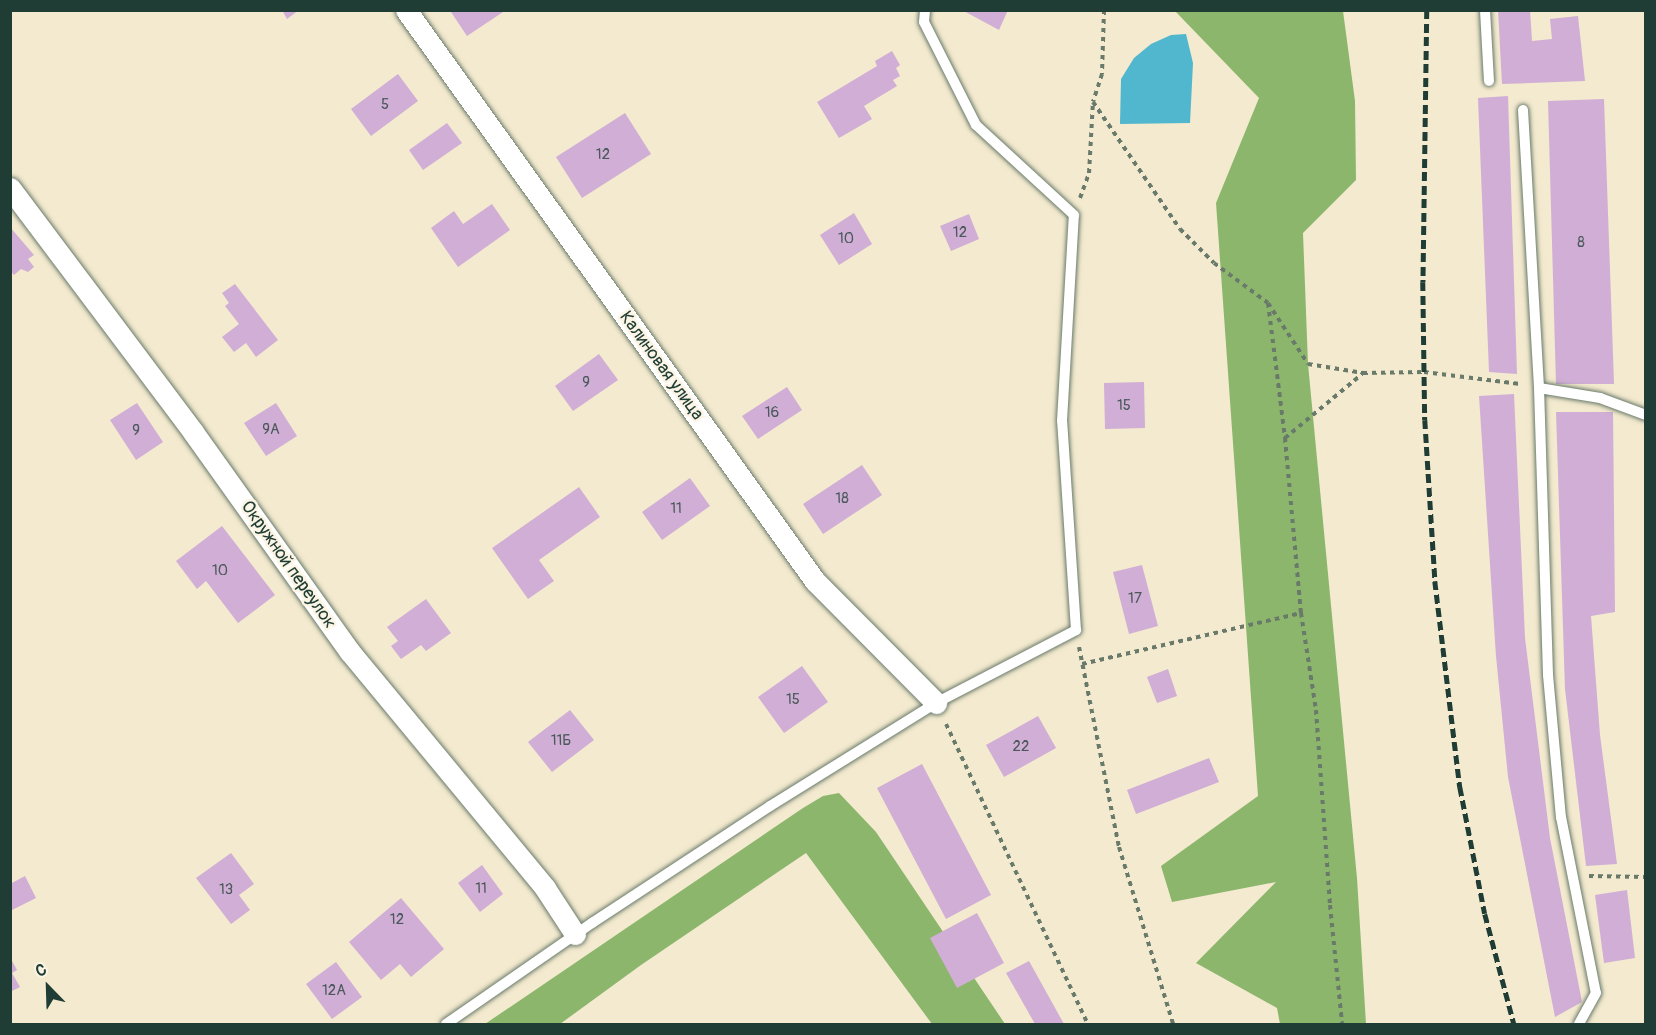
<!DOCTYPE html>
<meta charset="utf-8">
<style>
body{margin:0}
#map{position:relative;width:1656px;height:1035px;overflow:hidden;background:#f3eacf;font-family:Pangolin,sans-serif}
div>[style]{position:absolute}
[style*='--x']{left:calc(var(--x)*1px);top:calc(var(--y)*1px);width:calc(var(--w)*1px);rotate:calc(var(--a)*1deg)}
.forest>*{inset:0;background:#8bb66c}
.water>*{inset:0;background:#50b7ce}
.building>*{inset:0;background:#d0aed5}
.path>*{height:4px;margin-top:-2px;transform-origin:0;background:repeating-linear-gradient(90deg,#697a6a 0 4.5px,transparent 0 9px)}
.roads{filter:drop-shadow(0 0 2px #697a6a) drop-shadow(0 0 2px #697a6a)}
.service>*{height:10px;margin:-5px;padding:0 5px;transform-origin:5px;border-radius:5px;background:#fff}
.minor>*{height:21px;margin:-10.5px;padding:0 10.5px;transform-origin:10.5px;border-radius:10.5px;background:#fff}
.rail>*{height:4.5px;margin-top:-2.25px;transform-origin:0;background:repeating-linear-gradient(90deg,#1f3d34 0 9px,transparent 0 13.5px)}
span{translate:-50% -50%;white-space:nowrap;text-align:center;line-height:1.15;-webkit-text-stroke:5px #fcf5e5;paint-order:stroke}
.number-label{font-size:15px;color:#4b595c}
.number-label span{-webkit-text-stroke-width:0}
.street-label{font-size:18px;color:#1f3d34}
.frame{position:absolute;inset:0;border:12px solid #1f3d34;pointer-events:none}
.north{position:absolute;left:18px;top:957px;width:60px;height:60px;-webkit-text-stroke:4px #fcf5e5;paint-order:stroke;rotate:337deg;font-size:16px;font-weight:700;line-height:24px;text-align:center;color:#1f3d34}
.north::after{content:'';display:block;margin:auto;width:21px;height:27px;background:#1f3d34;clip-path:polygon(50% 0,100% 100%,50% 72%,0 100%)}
</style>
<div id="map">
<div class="forest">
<div style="clip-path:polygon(1175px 11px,1343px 11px,1355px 101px,1356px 180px,1303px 233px,1308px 364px,1357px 878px,1366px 1024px,1280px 1024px,1277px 1008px,1196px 963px,1276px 882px,1172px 902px,1161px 866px,1258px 796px,1216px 203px,1259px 98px)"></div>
<div style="clip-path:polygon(839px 793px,876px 832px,1005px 1024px,932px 1024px,806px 853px,641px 965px,560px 1024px,485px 1024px,803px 808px,823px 796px)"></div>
</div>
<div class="water">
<div style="clip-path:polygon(1186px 34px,1193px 63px,1190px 123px,1120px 124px,1121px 79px,1134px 58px,1151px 44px,1171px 35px)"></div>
</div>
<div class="building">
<div style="clip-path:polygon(282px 10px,299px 10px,287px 19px)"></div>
<div style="clip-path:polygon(453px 10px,506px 10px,467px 36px,451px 12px)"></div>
<div style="clip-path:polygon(962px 10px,1008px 10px,999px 30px)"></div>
<div style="clip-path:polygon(1498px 10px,1530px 10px,1532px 41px,1552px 39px,1550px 19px,1578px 16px,1585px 81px,1502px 84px)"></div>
<div style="clip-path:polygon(892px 51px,900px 65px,896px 68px,900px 76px,893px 80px,897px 86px,864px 106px,872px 119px,839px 138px,817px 102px,877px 66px,875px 61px)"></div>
<div style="clip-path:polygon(398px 74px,418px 101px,371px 136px,351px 109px)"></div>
<div style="clip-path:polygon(1508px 96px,1517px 374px,1489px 372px,1478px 98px)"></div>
<div style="clip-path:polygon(1604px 99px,1614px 384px,1556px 384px,1548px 101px)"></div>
<div style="clip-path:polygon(625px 113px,651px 154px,582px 198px,556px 157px)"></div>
<div style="clip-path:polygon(447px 123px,462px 143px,423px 170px,409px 150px)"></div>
<div style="clip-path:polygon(492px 204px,510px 230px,458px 267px,431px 228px,454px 211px,463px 224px)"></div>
<div style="clip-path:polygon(854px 213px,872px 244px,839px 265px,820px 235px)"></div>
<div style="clip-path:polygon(969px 214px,979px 239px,951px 251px,940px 226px)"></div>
<div style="clip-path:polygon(10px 227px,34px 255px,28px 259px,34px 267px,28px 272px,21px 269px,14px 275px,10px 270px)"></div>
<div style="clip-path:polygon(235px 284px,278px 340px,256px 357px,246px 343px,234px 352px,222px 337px,239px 324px,225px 306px,229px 303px,222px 293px)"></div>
<div style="clip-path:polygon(599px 354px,618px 380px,573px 411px,555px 386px)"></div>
<div style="clip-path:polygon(1144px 382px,1145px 428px,1105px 429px,1104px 383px)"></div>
<div style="clip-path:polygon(787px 387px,802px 410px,758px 439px,742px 416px)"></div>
<div style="clip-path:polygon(1514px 394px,1525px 638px,1550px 838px,1582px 1002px,1555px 1017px,1508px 777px,1496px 656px,1479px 396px)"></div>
<div style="clip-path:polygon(137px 403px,163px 442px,136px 460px,110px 420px)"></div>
<div style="clip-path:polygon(276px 403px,297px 436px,266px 456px,244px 423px)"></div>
<div style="clip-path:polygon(1556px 412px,1613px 412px,1615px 612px,1591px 616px,1600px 735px,1617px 864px,1586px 866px,1565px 689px)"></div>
<div style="clip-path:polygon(862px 465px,882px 495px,823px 534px,803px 504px)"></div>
<div style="clip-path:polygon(690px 478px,710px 506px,662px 540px,642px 512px)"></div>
<div style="clip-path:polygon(579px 487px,600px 517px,539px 560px,554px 581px,528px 599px,492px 548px)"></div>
<div style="clip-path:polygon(222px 526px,275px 595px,238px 623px,206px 581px,197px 589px,176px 561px)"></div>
<div style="clip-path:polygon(1142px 565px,1158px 626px,1129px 634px,1113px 572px)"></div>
<div style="clip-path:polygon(426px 599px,451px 633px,426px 651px,421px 645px,401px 659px,391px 646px,398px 641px,387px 627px)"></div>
<div style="clip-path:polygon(802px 666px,828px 702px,784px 733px,758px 697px)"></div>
<div style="clip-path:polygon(1168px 669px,1177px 696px,1157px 703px,1147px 677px)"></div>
<div style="clip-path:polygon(570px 710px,594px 740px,552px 772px,528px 742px)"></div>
<div style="clip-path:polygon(1038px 716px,1056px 748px,1004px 777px,986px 745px)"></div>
<div style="clip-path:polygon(1209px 758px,1219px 782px,1136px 814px,1127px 790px)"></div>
<div style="clip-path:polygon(922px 764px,991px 895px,946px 919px,877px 788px)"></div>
<div style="clip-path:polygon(231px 853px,254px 884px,239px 895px,250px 910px,231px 924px,196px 878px)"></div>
<div style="clip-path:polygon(482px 865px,503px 894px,480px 912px,458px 883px)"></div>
<div style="clip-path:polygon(25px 876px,36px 898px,10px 911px,10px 884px)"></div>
<div style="clip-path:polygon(1627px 890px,1635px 958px,1604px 963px,1595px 895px)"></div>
<div style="clip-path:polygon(401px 898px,444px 949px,411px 977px,400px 964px,381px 980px,349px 942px)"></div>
<div style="clip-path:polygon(977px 913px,1004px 963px,957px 988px,930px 938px)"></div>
<div style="clip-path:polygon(10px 957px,17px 970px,12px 973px,20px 987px,10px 992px)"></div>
<div style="clip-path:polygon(1029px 961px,1064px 1024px,1035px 1024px,1006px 973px)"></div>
<div style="clip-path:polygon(336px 962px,362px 997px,332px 1019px,306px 984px)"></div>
</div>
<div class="path">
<div style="--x:1104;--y:10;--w:64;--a:91.8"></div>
<div style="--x:1102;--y:74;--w:29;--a:108"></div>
<div style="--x:1093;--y:102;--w:154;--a:55.6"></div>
<div style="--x:1180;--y:229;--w:48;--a:45"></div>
<div style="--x:1214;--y:263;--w:67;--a:36.5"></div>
<div style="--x:1268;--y:303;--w:73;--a:56.7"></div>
<div style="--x:1308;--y:364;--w:56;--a:9.3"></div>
<div style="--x:1363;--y:373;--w:61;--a:-0.9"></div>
<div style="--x:1424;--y:372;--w:97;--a:7.1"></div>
<div style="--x:1080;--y:198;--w:27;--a:-70"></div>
<div style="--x:1089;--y:173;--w:71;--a:-86.8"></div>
<div style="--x:1268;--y:303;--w:136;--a:82.8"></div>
<div style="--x:1285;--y:438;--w:176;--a:84.8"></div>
<div style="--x:1301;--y:613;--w:98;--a:81.2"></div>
<div style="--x:1316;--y:710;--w:196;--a:85.9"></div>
<div style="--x:1330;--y:905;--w:120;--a:84.2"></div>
<div style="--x:1285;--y:438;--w:100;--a:-39.7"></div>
<div style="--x:1079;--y:647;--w:204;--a:78.7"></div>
<div style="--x:1119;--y:847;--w:185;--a:73"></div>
<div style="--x:1082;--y:664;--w:225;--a:-13.1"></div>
<div style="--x:946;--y:724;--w:332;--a:64.7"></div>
<div style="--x:1589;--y:876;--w:57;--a:1"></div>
</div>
<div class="roads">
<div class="service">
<div style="--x:1485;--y:10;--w:71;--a:86.8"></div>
<div style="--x:1523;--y:110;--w:278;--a:86.7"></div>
<div style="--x:1539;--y:388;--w:287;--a:88.2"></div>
<div style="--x:1548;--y:675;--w:143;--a:84.8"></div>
<div style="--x:1561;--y:817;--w:179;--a:78.8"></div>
<div style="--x:1596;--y:993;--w:35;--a:119"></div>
<div style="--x:1539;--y:388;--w:62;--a:9.3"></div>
<div style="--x:1600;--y:398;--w:49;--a:20.3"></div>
<div style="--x:446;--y:1024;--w:178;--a:-34.7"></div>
<div style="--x:592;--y:923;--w:213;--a:-33.3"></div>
<div style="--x:770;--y:806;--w:195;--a:-31.8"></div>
<div style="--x:936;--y:703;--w:158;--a:-27.5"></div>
<div style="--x:1076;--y:630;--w:209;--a:-93.8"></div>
<div style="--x:1062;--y:421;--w:206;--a:-86.7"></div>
<div style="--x:1074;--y:215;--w:133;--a:-137.4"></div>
<div style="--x:976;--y:125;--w:115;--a:-116.8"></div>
<div style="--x:924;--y:22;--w:12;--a:-85"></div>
</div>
<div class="minor">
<div style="--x:406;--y:10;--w:702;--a:54.39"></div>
<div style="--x:815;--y:581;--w:172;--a:45.2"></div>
<div style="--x:10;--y:188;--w:305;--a:53.1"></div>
<div style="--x:193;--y:432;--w:270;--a:54.5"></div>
<div style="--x:350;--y:652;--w:306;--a:50.4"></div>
<div style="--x:545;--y:888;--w:55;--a:56.9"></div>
</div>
</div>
<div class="rail">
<div style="--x:1427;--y:10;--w:272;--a:90.8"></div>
<div style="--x:1423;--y:282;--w:138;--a:89.2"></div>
<div style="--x:1425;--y:420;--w:161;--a:86.4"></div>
<div style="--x:1435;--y:581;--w:208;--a:83.1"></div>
<div style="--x:1460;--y:787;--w:129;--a:78.9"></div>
<div style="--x:1485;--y:914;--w:114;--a:75.2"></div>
</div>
<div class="number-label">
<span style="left:385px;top:105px">5</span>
<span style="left:603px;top:155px">12</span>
<span style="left:960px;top:233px">12</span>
<span style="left:846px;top:239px">10</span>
<span style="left:1581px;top:243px">8</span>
<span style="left:586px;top:383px">9</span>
<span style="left:1124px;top:406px">15</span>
<span style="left:772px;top:413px">16</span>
<span style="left:271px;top:430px">9А</span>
<span style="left:136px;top:431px">9</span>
<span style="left:842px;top:499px">18</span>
<span style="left:676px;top:509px">11</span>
<span style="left:220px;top:571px">10</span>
<span style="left:1135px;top:599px">17</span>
<span style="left:793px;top:700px">15</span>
<span style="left:561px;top:741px">11Б</span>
<span style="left:1021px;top:747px">22</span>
<span style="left:481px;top:889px">11</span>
<span style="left:226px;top:890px">13</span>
<span style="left:397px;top:920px">12</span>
<span style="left:334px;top:991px">12А</span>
</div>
<div class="street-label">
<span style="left:661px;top:366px;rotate:54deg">Калиновая улица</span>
<span style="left:288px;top:565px;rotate:55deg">Окружной переулок</span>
</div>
<div class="frame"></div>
<div class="north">С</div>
</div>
